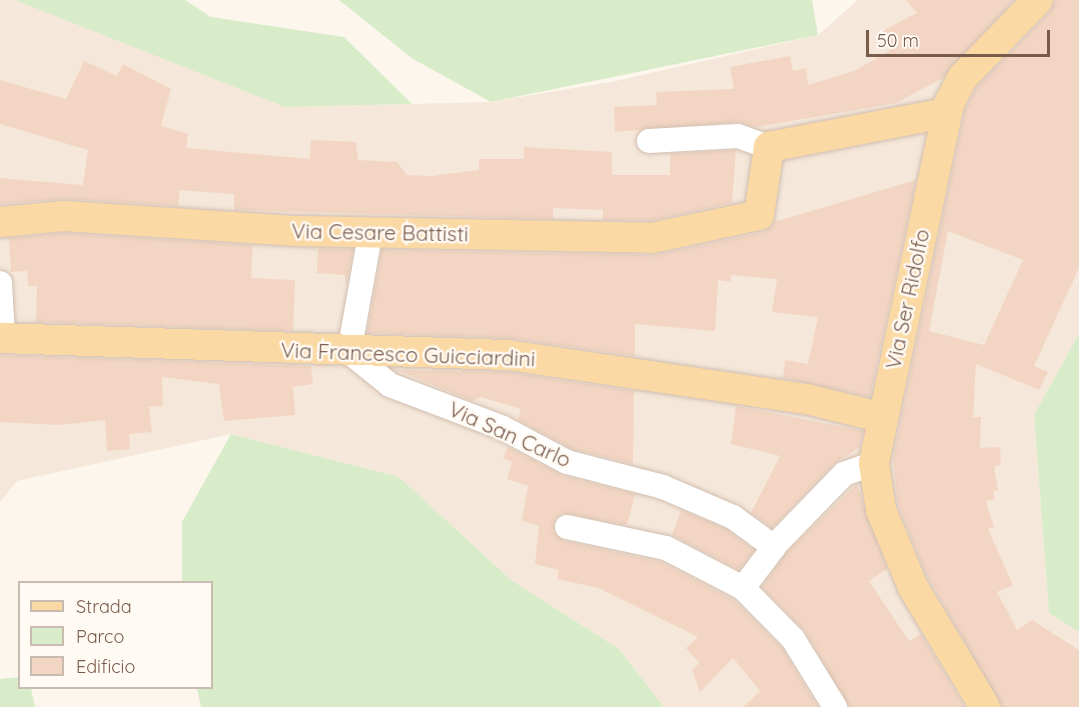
<!DOCTYPE html>
<style>
body{margin:0}
#map{position:relative;width:1079px;height:707px;overflow:hidden;background:#fdf6ec;font-family:Quicksand,sans-serif}
div>[style]{position:absolute}
[style*='--x']{left:calc(var(--x)*1px);top:calc(var(--y)*1px);width:calc(var(--w)*1px);rotate:calc(var(--a)*1deg)}
.residential>*{inset:0;background:#f5e8da}
.green>*{inset:0;background:#d8ecc9}
.building>*{inset:0;background:#f3d5c3}
.roads{filter:drop-shadow(0 0 2px #d1beb0) drop-shadow(0 0 2px #d1beb0)}
.minor>*{height:24px;margin:-12px;padding:0 12px;transform-origin:12px;border-radius:12px;background:#fff}
.major>*{height:30px;margin:-15px;padding:0 15px;transform-origin:15px;border-radius:15px;background:#fbd9a5}
span{translate:-50% -50%;white-space:nowrap;text-align:center;line-height:1.15;-webkit-text-stroke:5px #fffaf3;paint-order:stroke}
.street-label{font-size:21px;color:#7a5c4d}
.legend{position:absolute;left:18px;top:581px;width:195px;height:108px;box-sizing:border-box;background:#fffaf3;border:2px solid #cabbb1;margin:0;padding:8px 10px;list-style:none;font-size:18px;color:#7a5c4d}
.legend li{display:flex;align-items:center;gap:12px;height:30px}
.legend b{width:30px;border:2px solid #cabbb1}
.scale{position:absolute;left:866px;top:30px;width:184px;height:27px;box-sizing:border-box;border:3px solid #7a5c4d;border-top:0;padding-left:8px;font-size:18px;line-height:21px;white-space:nowrap;color:#7a5c4d;-webkit-text-stroke:4px #fffaf3;paint-order:stroke}
</style>
<div id="map">
<div class="residential">
<div style="clip-path:polygon(0 0,19px 0,286px 107px,490px 102px,616px 81px,818px 35px,858px 0,1079px 0,1079px 334px,1034px 416px,1049px 613px,1079px 632px,1079px 707px,664px 707px,619px 649px,511px 580px,399px 477px,231px 434px,17px 481px,0 502px)"></div>
</div>
<div class="green">
<div style="clip-path:polygon(15px 0,185px 0,211px 17px,344px 37px,412px 104px,285px 107px)"></div>
<div style="clip-path:polygon(339px 0,812px 0,818px 35px,491px 102px,413px 59px)"></div>
<div style="clip-path:polygon(1079px 334px,1079px 632px,1049px 613px,1034px 415px)"></div>
<div style="clip-path:polygon(231px 434px,399px 477px,511px 580px,619px 649px,664px 707px,201px 707px,197px 688px,212px 688px,212px 582px,182px 582px,182px 522px)"></div>
<div style="clip-path:polygon(19px 677px,20px 688px,31px 688px,35px 707px,0 707px,0 679px)"></div>
</div>
<div class="building">
<div style="clip-path:polygon(906px 0,1014px 0,943px 78px,896px 103px,756px 127px,737px 122px,615px 132px,614px 107px,657px 105px,656px 92px,734px 89px,730px 67px,790px 56px,793px 71px,806px 68px,808px 85px,854px 71px,891px 50px,882px 31px,917px 13px)"></div>
<div style="clip-path:polygon(evenodd,1055px 0,1079px 0,1079px 268px,1034px 366px,1048px 372px,1039px 390px,976px 364px,973px 417px,981px 417px,980px 448px,1000px 447px,1001px 465px,994px 466px,998px 490px,993px 492px,995px 499px,986px 501px,994px 527px,988px 529px,1013px 585px,997px 592px,1017px 630px,1032px 620px,1079px 650px,1079px 707px,1002px 707px,925px 572px,898px 505px,893px 458px,965px 110px,977px 87px,1050px 12px,1055px 0,948px 231px,1023px 260px,984px 345px,929px 331px,948px 231px)"></div>
<div style="clip-path:polygon(84px 61px,117px 76px,123px 64px,171px 89px,161px 126px,188px 134px,186px 148px,310px 159px,311px 140px,356px 142px,358px 160px,397px 162px,407px 175px,432px 176px,479px 170px,479px 159px,524px 159px,524px 147px,612px 152px,612px 175px,670px 175px,670px 154px,736px 150px,732px 203px,650px 221px,603px 220px,603px 210px,553px 208px,553px 219px,234px 210px,234px 194px,180px 190px,178px 206px,65px 199px,0 204px,0 178px,83px 185px,88px 150px,0 124px,0 80px,66px 99px)"></div>
<div style="clip-path:polygon(916px 180px,870px 397px,783px 378px,785px 360px,808px 364px,818px 317px,772px 312px,777px 279px,731px 275px,731px 282px,718px 280px,715px 331px,635px 324px,635px 356px,509px 338px,367px 333px,382px 250px,655px 255px,763px 232px,774px 222px)"></div>
<div style="clip-path:polygon(64px 233px,253px 245px,251px 278px,295px 280px,293px 331px,36px 322px,37px 286px,28px 286px,27px 271px,11px 272px,9px 238px)"></div>
<div style="clip-path:polygon(318px 249px,353px 249px,346px 287px,345px 275px,317px 273px)"></div>
<div style="clip-path:polygon(0 355px,311px 366px,313px 384px,293px 387px,295px 415px,224px 421px,219px 384px,162px 377px,163px 406px,149px 407px,152px 432px,129px 434px,130px 449px,107px 451px,105px 420px,59px 425px,0 422px)"></div>
<div style="clip-path:polygon(397px 370px,506px 372px,634px 391px,633px 464px,572px 449px,518px 420px,521px 409px,481px 397px,472px 401px)"></div>
<div style="clip-path:polygon(736px 406px,863px 431px,860px 447px,834px 464px,772px 528px,751px 513px,780px 456px,731px 444px)"></div>
<div style="clip-path:polygon(508px 447px,563px 476px,635px 494px,627px 525px,563px 513px,556px 518px,554px 532px,564px 541px,661px 562px,734px 600px,782px 648px,818px 707px,743px 707px,760px 691px,733px 658px,700px 692px,692px 670px,699px 663px,686px 648px,698px 637px,599px 588px,557px 579px,559px 570px,535px 564px,539px 526px,522px 521px,528px 486px,507px 479px,512px 462px,503px 458px)"></div>
<div style="clip-path:polygon(857px 484px,887px 569px,869px 581px,909px 641px,921px 634px,965px 707px,849px 707px,805px 631px,762px 587px,786px 553px)"></div>
<div style="clip-path:polygon(681px 510px,726px 529px,754px 550px,739px 570px,672px 535px)"></div>
</div>
<div class="roads">
<div class="minor">
<div style="--x:649;--y:141;--w:89;--a:-3.2"></div>
<div style="--x:738;--y:136;--w:33;--a:20"></div>
<div style="--x:371;--y:230;--w:124;--a:100.2"></div>
<div style="--x:349;--y:352;--w:53;--a:38.8"></div>
<div style="--x:390;--y:385;--w:121;--a:20.8"></div>
<div style="--x:503;--y:428;--w:72;--a:28"></div>
<div style="--x:567;--y:462;--w:99;--a:14.6"></div>
<div style="--x:663;--y:487;--w:76;--a:23.2"></div>
<div style="--x:733;--y:517;--w:51;--a:36.2"></div>
<div style="--x:774;--y:547;--w:51;--a:127.1"></div>
<div style="--x:0;--y:283;--w:53;--a:86.8"></div>
<div style="--x:567;--y:527;--w:101;--a:12"></div>
<div style="--x:666;--y:548;--w:87;--a:27.5"></div>
<div style="--x:743;--y:588;--w:71;--a:45.6"></div>
<div style="--x:793;--y:639;--w:80;--a:58.3"></div>
<div style="--x:778;--y:542;--w:95;--a:-45.9"></div>
<div style="--x:844;--y:474;--w:32;--a:-20"></div>
</div>
<div class="major">
<div style="--x:0;--y:222;--w:64;--a:-5.4"></div>
<div style="--x:64;--y:216;--w:234;--a:3.7"></div>
<div style="--x:298;--y:231;--w:354;--a:1.1"></div>
<div style="--x:652;--y:238;--w:109;--a:-12.1"></div>
<div style="--x:759;--y:215;--w:69;--a:-81.6"></div>
<div style="--x:769;--y:147;--w:180;--a:-10.9"></div>
<div style="--x:0;--y:338;--w:508;--a:1.92"></div>
<div style="--x:508;--y:355;--w:302;--a:8.4"></div>
<div style="--x:807;--y:399;--w:78;--a:14"></div>
<div style="--x:985;--y:707;--w:140;--a:-121"></div>
<div style="--x:913;--y:587;--w:83;--a:-112.6"></div>
<div style="--x:881;--y:510;--w:48;--a:-98.5"></div>
<div style="--x:874;--y:463;--w:367;--a:-78.2"></div>
<div style="--x:949;--y:104;--w:30;--a:-63"></div>
<div style="--x:963;--y:77;--w:107;--a:-45.8"></div>
</div>
</div>
<div class="street-label">
<span style="left:380px;top:232px;rotate:1deg">Via Cesare Battisti</span>
<span style="left:907px;top:299px;rotate:-78deg">Via Ser Ridolfo</span>
<span style="left:408px;top:354px;rotate:2deg">Via Francesco Guicciardini</span>
<span style="left:510px;top:434px;rotate:24deg">Via San Carlo</span>
</div>
<ul class="legend">
<li><b style="height:8px;background:#fbd9a5"></b>Strada</li>
<li><b style="height:16px;background:#d8ecc9"></b>Parco</li>
<li><b style="height:16px;background:#f3d5c3"></b>Edificio</li>
</ul>
<div class="scale">50 m</div>
</div>
